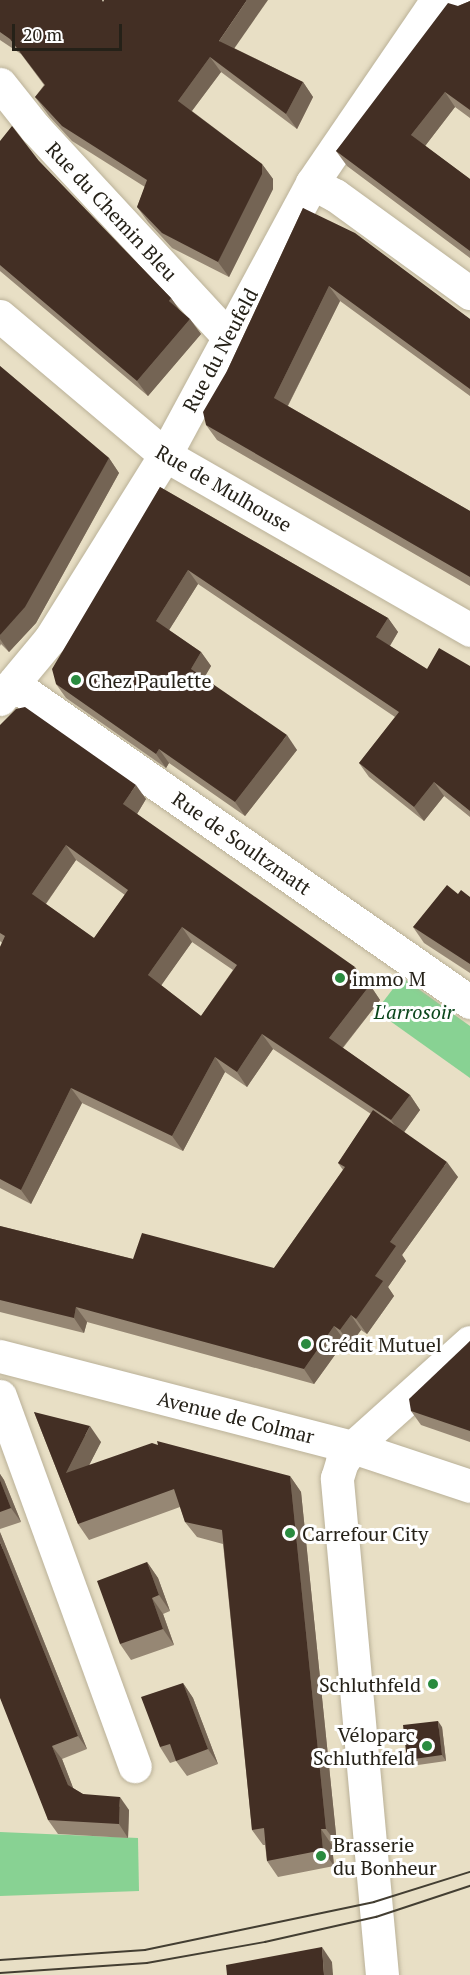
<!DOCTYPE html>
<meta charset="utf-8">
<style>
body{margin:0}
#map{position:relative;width:470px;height:1975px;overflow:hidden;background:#e8dfc5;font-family:"PT Serif",serif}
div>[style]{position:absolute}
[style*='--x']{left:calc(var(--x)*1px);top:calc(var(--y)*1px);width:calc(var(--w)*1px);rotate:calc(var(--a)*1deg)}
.green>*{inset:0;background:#88d293}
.roads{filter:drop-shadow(0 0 2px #bab198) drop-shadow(0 0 2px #bab198)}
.minor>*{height:33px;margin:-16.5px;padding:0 16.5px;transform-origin:16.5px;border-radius:16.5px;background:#fff}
.tram>*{height:1.5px;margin:-0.75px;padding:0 0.75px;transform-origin:0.75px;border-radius:0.75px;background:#433e32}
.wall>*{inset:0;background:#968774}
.shaded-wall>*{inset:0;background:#746454}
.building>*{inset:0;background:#432f24}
.dots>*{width:16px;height:16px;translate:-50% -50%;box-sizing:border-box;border:3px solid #fff;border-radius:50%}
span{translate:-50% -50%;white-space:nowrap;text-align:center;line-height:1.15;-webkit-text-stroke:6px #fff;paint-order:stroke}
.street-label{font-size:20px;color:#252118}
.poi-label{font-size:20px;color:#252118}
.left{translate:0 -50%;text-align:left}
.right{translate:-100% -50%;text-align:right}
.park-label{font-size:20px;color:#0a461b;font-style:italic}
.scale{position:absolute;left:12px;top:24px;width:110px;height:27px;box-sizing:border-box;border:3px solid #252118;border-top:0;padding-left:8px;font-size:18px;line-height:21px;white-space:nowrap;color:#252118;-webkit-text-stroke:4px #fff;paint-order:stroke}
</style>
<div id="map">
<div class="green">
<div style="clip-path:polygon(402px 977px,470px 1026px,470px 1078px,376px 1011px)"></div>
<div style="clip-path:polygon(0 1832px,138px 1838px,139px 1891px,0 1896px)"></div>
</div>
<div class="roads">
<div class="minor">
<div style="--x:466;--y:0;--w:5;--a:37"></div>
<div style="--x:0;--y:84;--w:56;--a:51.5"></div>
<div style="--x:35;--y:128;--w:282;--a:47.2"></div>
<div style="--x:312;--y:183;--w:26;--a:28"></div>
<div style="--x:335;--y:195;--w:167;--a:36"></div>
<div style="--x:0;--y:316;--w:216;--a:40.1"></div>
<div style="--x:165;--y:455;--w:352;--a:29.8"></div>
<div style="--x:13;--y:684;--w:557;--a:34.83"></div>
<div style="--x:0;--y:699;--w:78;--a:-50.2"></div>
<div style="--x:50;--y:639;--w:217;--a:-58"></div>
<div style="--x:165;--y:455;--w:309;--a:-61.6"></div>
<div style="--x:312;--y:183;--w:222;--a:-55.7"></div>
<div style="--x:0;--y:1356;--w:365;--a:14.5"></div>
<div style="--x:353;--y:1447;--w:123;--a:18.4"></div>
<div style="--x:0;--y:1396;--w:394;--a:70"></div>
<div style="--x:382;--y:1975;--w:499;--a:-95.2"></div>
<div style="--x:337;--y:1478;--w:17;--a:-73"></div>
<div style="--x:342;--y:1462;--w:19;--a:-54"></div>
<div style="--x:353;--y:1447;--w:157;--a:-41.9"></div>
</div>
</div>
<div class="tram">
<div style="--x:0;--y:1960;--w:145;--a:-3.9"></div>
<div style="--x:145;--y:1950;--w:234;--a:-11.8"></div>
<div style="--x:374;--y:1902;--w:101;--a:-17.4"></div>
<div style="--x:0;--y:1973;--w:147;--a:-3.9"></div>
<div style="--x:147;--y:1963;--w:120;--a:-10.1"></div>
<div style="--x:265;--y:1942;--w:114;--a:-12.7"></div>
<div style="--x:376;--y:1917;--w:99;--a:-18.3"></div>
</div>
<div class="wall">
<div style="clip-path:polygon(0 0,103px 2px,234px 48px,303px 82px,313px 97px,297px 129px,221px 72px,192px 111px,262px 164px,273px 179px,273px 189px,229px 277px,172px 248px,148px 222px,137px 207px,145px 187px,72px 141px,49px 116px,35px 97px,44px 85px,21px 54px,0 40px)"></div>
<div style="clip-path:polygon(470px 1px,470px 118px,455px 107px,425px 146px,470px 179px,470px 258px,347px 166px,336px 151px,458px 6px)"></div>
<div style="clip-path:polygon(0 141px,39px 161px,171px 298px,179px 309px,201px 334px,148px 396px,0 271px)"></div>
<div style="clip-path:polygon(303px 208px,470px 319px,470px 396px,340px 301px,288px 406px,470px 511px,470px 586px,217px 440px,206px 425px,227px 371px)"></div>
<div style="clip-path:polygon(0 366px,109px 458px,119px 473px,36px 623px,9px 652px,1px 644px,0 646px)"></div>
<div style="clip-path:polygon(160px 487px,388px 618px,398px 632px,390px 646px,427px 669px,470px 666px,470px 817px,444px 796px,424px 821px,369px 777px,359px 763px,395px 717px,198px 584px,169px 630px,201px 652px,211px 666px,204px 678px,297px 750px,245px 816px,169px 763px,166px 768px,66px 698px,56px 684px)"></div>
<div style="clip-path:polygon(evenodd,0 725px,146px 799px,137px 814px,370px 985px,380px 1000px,343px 1048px,410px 1095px,420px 1110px,404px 1132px,458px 1177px,402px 1255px,406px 1261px,388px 1287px,394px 1296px,367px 1334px,361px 1330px,350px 1345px,345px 1341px,314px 1384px,87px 1322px,84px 1333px,0 1312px,0 1226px,133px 1259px,274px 1268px,343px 1170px,338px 1163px,371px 1114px,273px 1049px,247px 1087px,225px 1072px,183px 1151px,82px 1103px,31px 1204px,0 1188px,0 947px,2px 943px,0 941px,0 725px,76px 860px,125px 895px,94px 938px,46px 904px,76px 860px,0 725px,192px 942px,233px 970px,201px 1016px,161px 985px,192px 942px)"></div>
<div style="clip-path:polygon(458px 894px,470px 897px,470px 973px,424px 943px,413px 927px)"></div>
<div style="clip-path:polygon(470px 1341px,470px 1442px,421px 1425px,411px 1411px)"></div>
<div style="clip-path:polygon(34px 1412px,101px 1442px,89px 1465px,290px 1476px,301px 1492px,337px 1844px,332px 1845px,334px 1866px,278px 1877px,267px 1861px,265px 1845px,263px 1845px,252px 1830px,223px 1544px,197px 1537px,185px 1522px,180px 1507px,89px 1540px,78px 1524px)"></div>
<div style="clip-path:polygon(0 1474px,4px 1480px,21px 1522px,0 1529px)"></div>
<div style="clip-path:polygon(0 1532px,87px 1749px,62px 1759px,73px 1788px,83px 1794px,129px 1810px,128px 1838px,58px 1834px,48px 1820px)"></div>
<div style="clip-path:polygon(147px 1562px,158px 1578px,170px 1611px,163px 1614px,174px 1645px,131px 1660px,120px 1644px)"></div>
<div style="clip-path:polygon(183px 1683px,193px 1698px,218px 1764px,187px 1776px,176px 1761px,170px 1763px,160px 1747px)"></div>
<div style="clip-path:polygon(442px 1727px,446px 1761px,411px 1766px,407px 1760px)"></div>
</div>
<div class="shaded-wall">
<div style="clip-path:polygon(247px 0,268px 0,229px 56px,219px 41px)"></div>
<div style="clip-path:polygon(210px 57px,221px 72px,188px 116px,178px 101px)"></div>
<div style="clip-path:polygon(303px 82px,313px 97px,297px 129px,286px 114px)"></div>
<div style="clip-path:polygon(445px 92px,455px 107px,422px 150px,411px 135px)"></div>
<div style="clip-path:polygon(262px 164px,273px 179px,273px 189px,229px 277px,218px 262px)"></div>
<div style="clip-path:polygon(329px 286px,340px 301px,284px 413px,274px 398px)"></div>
<div style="clip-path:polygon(171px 298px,182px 314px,169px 301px)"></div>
<div style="clip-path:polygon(190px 319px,201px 334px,148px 396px,137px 381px)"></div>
<div style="clip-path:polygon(109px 458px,119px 473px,36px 623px,9px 652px,0 639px,0 635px)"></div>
<div style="clip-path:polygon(188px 570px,198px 584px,166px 635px,156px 621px)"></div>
<div style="clip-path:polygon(388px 618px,398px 632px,386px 652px,376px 637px)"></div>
<div style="clip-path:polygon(201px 652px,211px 666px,201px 683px,191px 669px)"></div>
<div style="clip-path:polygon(287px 735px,297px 750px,245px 816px,235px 802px)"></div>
<div style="clip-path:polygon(159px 749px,169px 763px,166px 768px,156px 754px)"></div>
<div style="clip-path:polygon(434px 782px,444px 796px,424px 821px,414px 807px)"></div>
<div style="clip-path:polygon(136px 785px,146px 799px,134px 819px,123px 804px)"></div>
<div style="clip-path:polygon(66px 845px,76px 860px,42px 909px,32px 894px)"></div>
<div style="clip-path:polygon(182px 927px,192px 942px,158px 990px,148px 975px)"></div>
<div style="clip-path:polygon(355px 967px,365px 982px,351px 973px)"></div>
<div style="clip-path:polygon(370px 985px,380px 1000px,339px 1052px,329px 1038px)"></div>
<div style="clip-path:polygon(262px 1034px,273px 1049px,247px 1087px,237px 1072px)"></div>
<div style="clip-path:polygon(215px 1057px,225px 1072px,183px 1151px,172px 1136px)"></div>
<div style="clip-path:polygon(71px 1088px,82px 1103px,31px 1204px,21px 1190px)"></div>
<div style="clip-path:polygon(410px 1095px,420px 1110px,402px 1135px,391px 1120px)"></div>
<div style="clip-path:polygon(447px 1162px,458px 1177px,402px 1255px,406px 1261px,388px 1287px,394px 1296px,367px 1334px,356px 1319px,390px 1242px)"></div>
<div style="clip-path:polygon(76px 1307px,87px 1322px,84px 1333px,74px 1318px)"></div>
<div style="clip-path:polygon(351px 1315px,361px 1330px,350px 1345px,340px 1330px)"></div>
<div style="clip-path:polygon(334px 1326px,345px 1341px,314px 1384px,304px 1369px)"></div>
<div style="clip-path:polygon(90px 1426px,101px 1442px,77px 1489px,66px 1473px)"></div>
<div style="clip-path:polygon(0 1474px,4px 1480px,21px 1522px,11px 1508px,0 1480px)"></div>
<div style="clip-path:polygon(290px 1476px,301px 1492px,337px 1844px,326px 1829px)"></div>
<div style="clip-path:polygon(0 1532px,87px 1749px,78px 1736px,0 1542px)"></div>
<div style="clip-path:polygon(147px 1562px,158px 1578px,170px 1611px,159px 1595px)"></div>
<div style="clip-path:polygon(152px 1598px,163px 1614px,174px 1645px,163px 1629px)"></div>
<div style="clip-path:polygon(183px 1683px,193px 1698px,218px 1764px,208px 1749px)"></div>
<div style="clip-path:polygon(438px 1721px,442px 1727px,446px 1761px,442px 1755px)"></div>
<div style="clip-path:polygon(52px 1746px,62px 1759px,77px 1798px,68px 1785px)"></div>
<div style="clip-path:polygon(120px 1797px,129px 1810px,128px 1838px,119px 1824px)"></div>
<div style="clip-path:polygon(321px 1829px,332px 1845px,334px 1866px,323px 1850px)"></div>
<div style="clip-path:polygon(322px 1947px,332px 1962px,333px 1975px,324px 1975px)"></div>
</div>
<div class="building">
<div style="clip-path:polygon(0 0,102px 0,103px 2px,104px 0,247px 0,219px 41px,303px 82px,286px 114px,210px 57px,178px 101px,262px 164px,262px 174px,218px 262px,162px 233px,137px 207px,147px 180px,62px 126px,39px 101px,35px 97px,45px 85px,10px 39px,0 32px)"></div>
<div style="clip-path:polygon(470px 1px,470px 110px,445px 92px,411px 135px,470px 179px,470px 251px,336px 151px,448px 3px,458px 6px)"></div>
<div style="clip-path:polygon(12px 126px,39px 161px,171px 298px,169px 301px,190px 319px,137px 381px,0 265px,0 141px)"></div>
<div style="clip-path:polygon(303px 208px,355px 233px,470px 319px,470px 389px,329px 286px,274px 398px,470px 511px,470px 577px,206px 425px,203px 412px,227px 371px)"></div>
<div style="clip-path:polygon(0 366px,109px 458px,25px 607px,0 635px)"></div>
<div style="clip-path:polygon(160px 487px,388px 618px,376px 637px,427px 669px,439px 648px,470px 666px,470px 811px,434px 782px,414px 807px,359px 763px,399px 712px,188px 570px,156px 621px,201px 652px,191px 669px,287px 735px,235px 802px,159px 749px,156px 754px,56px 684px,52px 669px)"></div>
<div style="clip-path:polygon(evenodd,25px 707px,136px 785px,123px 804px,355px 967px,351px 973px,370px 985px,329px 1038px,410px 1095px,391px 1120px,262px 1034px,237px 1072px,215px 1057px,172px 1136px,71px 1088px,21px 1190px,0 1179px,0 947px,5px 936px,0 933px,0 725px,16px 709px,25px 707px,66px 845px,128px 890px,94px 938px,32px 894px,66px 845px,25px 707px,182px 927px,237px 965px,201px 1016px,148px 975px,182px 927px)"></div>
<div style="clip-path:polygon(447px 885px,458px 894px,461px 890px,470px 897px,470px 964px,413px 927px)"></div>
<div style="clip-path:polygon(373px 1110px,447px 1162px,390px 1242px,396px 1246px,375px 1276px,383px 1281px,356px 1319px,351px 1315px,340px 1330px,334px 1326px,304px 1369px,76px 1307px,74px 1318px,0 1300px,0 1226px,133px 1259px,142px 1233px,274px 1268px,345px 1167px,338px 1163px)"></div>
<div style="clip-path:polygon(470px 1341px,470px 1431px,411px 1411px,409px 1399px)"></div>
<div style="clip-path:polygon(34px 1412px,90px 1426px,66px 1473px,152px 1443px,158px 1445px,157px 1441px,290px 1476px,326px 1829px,321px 1829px,323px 1850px,267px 1861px,264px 1828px,252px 1830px,222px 1530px,185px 1522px,174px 1489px,78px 1524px)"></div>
<div style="clip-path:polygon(0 1480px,11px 1508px,0 1512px)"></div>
<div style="clip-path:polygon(0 1542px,78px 1736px,52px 1746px,68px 1785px,83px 1794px,120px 1797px,119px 1824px,48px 1820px,0 1698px)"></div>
<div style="clip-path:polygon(147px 1562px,159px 1595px,152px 1598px,163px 1629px,120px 1644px,97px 1581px)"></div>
<div style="clip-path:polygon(183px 1683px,208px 1749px,176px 1761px,170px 1744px,160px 1747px,141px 1697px)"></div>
<div style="clip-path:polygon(438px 1721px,442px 1755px,407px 1760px,403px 1725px)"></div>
<div style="clip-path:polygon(322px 1947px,324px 1975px,227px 1975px,226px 1965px)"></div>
</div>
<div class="dots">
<div style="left:76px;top:680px;background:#2a8b3f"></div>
<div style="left:340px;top:978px;background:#2a8b3f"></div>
<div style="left:306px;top:1344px;background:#2a8b3f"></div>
<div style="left:290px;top:1533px;background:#2a8b3f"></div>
<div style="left:433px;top:1684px;background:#2a8b3f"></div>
<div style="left:427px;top:1746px;background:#2a8b3f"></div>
<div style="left:321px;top:1856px;background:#2a8b3f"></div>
</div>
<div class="street-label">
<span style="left:112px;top:211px;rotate:47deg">Rue du Chemin Bleu</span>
<span style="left:220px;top:350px;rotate:-62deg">Rue du Neufeld</span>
<span style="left:224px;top:488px;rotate:30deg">Rue de Mulhouse</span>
<span style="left:242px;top:843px;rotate:35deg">Rue de Soultzmatt</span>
<span style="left:236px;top:1417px;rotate:14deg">Avenue de Colmar</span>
</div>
<div class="poi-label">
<span class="left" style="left:88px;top:680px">Chez Paulette</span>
<span class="left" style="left:352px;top:978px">immo M</span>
<span class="left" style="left:318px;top:1344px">Crédit Mutuel</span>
<span class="left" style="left:302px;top:1533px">Carrefour City</span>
<span class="right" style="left:421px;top:1684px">Schluthfeld</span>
<span class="right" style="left:415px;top:1746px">Véloparc<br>Schluthfeld</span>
<span class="left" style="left:333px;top:1856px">Brasserie<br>du Bonheur</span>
</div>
<div class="park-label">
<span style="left:414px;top:1011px">L'arrosoir</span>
</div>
<div class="scale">20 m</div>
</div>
